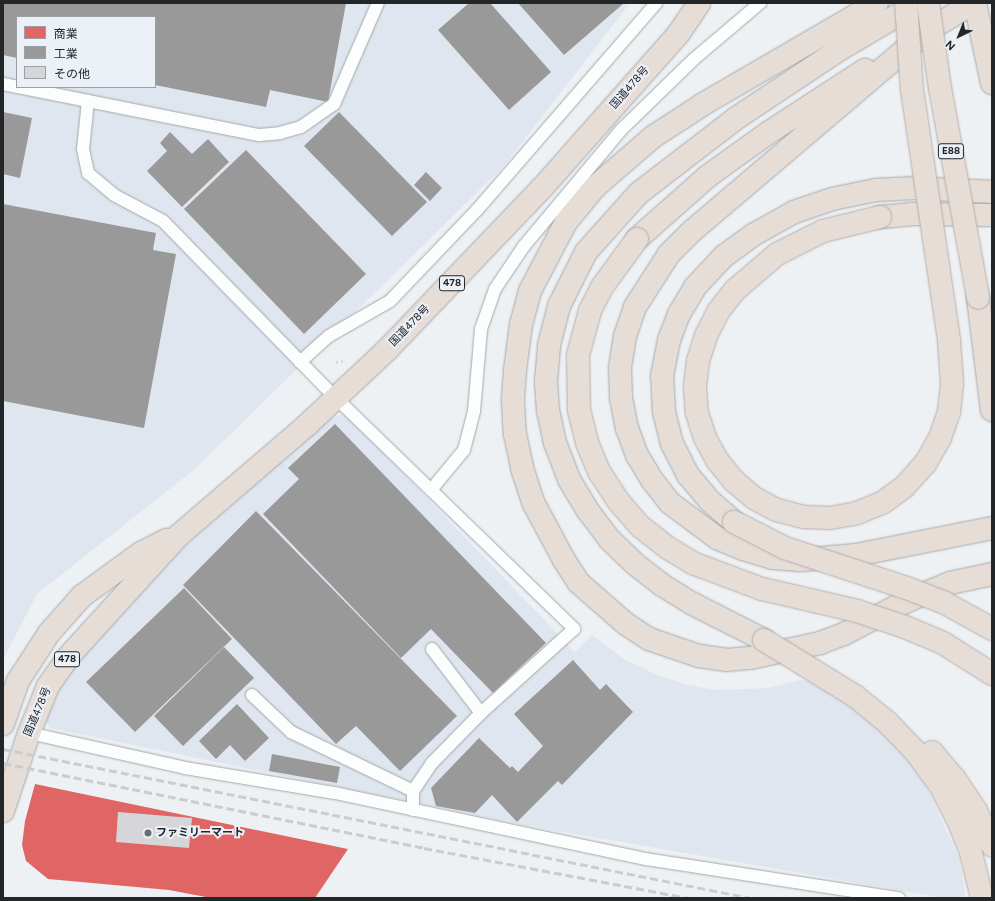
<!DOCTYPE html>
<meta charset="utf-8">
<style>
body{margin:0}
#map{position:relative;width:995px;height:901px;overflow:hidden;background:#eef1f4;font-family:Figtree,"Noto Sans JP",sans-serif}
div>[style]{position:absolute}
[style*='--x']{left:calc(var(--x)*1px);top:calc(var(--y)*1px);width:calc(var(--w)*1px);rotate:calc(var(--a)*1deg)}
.built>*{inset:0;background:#dfe6ef}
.shops>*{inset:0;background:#e06666}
.industry>*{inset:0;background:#999}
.building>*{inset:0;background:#d6d6d9}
.path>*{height:2.5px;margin-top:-1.25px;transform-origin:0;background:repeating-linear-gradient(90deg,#d6d8d9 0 2px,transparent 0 5px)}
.roads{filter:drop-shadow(0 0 1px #a5a8aa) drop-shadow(0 0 1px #a5a8aa)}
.lane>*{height:12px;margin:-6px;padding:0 6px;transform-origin:6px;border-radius:6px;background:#fcfdfd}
.highway>*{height:22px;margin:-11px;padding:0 11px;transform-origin:11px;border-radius:11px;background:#e7ddd7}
.rail>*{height:3px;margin-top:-1.5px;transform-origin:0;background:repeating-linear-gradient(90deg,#cbcccd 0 8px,transparent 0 12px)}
.bridges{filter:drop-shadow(0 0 1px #b6ada9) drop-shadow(0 0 1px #b6ada9)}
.highway-bridge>*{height:22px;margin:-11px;padding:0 11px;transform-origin:11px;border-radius:11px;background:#e7ddd7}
.dots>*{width:11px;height:11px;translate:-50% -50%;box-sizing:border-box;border:2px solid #ebf1f7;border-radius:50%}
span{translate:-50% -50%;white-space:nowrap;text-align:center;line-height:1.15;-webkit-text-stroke:4px #ebf1f7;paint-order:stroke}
.shield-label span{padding:1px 3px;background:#ebf1f7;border:1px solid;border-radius:3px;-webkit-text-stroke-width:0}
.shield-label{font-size:10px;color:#232628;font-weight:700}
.street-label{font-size:11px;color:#232628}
.poi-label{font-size:11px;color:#232628;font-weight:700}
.left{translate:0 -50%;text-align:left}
.frame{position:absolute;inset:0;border:4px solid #232628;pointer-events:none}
.legend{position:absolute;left:16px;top:16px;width:140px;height:72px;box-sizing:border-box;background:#ebf1f7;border:1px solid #9ba0a4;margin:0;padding:5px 7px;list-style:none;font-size:12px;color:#232628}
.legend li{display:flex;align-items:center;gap:8px;height:20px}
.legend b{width:20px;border:1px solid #9ba0a4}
.north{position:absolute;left:939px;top:16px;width:40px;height:40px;-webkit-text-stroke:3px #ebf1f7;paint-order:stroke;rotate:223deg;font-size:11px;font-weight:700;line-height:16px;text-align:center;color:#232628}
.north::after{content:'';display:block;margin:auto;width:14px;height:18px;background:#232628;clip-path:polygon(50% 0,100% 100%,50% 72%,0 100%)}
</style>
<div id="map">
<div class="built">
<div style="clip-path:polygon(evenodd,3px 3px,630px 3px,504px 166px,195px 469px,37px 594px,3px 660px,3px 3px,17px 17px,155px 17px,155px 87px,17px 87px,17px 17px)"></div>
<div style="clip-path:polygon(342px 415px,355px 423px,575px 652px,592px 635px,624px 659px,655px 674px,688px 685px,715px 690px,768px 688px,800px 680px,817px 682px,864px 715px,906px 757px,927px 788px,959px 858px,966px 898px,944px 898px,523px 825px,50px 728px,45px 720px,54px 699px,78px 659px,163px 565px,331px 418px)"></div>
</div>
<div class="shops">
<div style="clip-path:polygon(35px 784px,348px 849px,315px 898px,211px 898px,169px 890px,48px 879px,26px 861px,22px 845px,25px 821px)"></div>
</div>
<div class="industry">
<div style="clip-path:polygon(3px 3px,346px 3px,328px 102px,270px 90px,266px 107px,155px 85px,155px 17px,17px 17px,17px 58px,3px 55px)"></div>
<div style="clip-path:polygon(469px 3px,490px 3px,551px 72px,509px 110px,438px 30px)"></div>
<div style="clip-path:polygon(518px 3px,624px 3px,564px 55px)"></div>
<div style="clip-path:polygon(3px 112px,32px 118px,20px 178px,3px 174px)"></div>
<div style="clip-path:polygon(339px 112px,427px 202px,392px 236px,304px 146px)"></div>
<div style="clip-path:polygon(170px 132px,192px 154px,208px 139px,229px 162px,182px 207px,147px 171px,167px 151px,160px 143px)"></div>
<div style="clip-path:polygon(246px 150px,366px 274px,304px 334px,184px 209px)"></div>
<div style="clip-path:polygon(426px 172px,442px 188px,430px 201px,414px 185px)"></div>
<div style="clip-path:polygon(3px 204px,156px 233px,153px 250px,176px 254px,144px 428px,3px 401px)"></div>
<div style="clip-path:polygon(335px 424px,546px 643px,493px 693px,431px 629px,401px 658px,263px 514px,299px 479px,288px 468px)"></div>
<div style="clip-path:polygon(256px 511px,457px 716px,400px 771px,356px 726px,336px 744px,183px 585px)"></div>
<div style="clip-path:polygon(184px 588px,232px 639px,135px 732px,86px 682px)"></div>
<div style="clip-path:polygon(224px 647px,254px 678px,183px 746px,154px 716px)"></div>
<div style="clip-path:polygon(573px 660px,600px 690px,606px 684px,633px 712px,562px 785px,558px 781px,517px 822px,492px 795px,475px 813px,436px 806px,431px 788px,479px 738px,510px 768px,512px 766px,518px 772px,543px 746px,514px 714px)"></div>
<div style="clip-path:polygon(237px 704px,269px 738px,245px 761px,230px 745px,216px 759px,199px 741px)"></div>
<div style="clip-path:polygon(272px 754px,340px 767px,337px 783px,269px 771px)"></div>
</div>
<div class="building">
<div style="clip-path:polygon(118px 812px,192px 818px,189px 848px,116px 842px)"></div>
</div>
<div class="path">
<div style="--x:336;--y:362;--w:7;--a:-8"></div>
</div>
<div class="roads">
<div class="lane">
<div style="--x:3;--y:84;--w:261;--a:11.3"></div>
<div style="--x:259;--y:135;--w:21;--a:-5"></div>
<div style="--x:280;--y:133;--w:22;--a:-16"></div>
<div style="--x:301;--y:127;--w:40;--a:-34.9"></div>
<div style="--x:334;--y:104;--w:110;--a:-66.5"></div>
<div style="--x:88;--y:101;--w:48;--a:95.9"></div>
<div style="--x:83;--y:149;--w:25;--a:78"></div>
<div style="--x:88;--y:173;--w:34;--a:40"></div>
<div style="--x:114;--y:195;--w:55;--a:28"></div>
<div style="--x:163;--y:221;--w:248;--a:45.7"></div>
<div style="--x:336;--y:398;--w:332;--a:44.1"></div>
<div style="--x:574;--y:629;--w:125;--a:137.9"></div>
<div style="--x:481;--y:713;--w:70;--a:134.4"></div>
<div style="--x:432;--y:763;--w:34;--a:124"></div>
<div style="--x:413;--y:791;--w:19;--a:90"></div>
<div style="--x:300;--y:362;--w:39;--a:-42"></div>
<div style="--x:329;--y:336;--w:70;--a:-29.8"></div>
<div style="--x:390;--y:301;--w:126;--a:-46.3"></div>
<div style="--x:477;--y:210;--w:274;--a:-49.1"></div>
<div style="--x:431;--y:490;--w:52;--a:-50.5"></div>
<div style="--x:464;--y:450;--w:40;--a:-75.6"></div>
<div style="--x:474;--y:411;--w:82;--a:-85.1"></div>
<div style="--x:481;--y:329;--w:42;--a:-70.7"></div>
<div style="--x:495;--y:289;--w:52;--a:-56"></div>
<div style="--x:524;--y:246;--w:151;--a:-50.1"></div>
<div style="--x:621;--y:130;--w:102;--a:-44.2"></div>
<div style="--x:694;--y:59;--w:87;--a:-40.3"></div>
<div style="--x:432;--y:649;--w:81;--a:52.6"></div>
<div style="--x:252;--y:695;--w:54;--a:43.5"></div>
<div style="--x:291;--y:732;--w:136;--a:25.8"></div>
<div style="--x:29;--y:733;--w:160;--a:12.6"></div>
<div style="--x:185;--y:768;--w:152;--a:9.5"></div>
<div style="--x:335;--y:793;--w:318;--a:12"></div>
<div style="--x:646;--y:859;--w:256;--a:8.8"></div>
</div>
<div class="highway">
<div style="--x:877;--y:3;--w:203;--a:149.8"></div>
<div style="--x:702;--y:105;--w:57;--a:147.1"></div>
<div style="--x:654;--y:136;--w:78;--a:139.2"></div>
<div style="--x:595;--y:187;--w:45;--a:129.6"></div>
<div style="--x:566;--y:222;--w:78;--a:117.6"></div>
<div style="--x:530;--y:291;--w:34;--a:105"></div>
<div style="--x:521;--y:324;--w:46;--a:97.4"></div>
<div style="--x:515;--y:370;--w:31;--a:94"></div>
<div style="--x:513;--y:401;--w:33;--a:87"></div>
<div style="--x:515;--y:434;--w:35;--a:78"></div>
<div style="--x:522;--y:468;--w:38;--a:72"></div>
<div style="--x:534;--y:504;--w:64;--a:61.8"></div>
<div style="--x:564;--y:560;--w:27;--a:57"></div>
<div style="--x:579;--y:583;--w:62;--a:41.1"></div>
<div style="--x:626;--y:624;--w:27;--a:33"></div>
<div style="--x:649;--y:639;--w:53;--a:18.8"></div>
<div style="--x:699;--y:656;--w:27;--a:8"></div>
<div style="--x:726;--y:660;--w:24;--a:-5"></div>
<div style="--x:750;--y:658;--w:72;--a:-12.1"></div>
<div style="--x:820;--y:643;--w:26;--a:-21"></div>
<div style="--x:844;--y:634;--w:71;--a:-27.6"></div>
<div style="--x:907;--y:601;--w:47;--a:-22.7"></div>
<div style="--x:950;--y:583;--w:43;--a:-12.1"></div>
<div style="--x:975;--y:3;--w:82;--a:78"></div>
<div style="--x:926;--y:32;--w:307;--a:139.6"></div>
<div style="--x:692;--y:231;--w:33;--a:135"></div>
<div style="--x:669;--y:254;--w:63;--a:122.7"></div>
<div style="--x:635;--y:307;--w:31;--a:109"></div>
<div style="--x:625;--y:336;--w:32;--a:99"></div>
<div style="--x:620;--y:368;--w:30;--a:88"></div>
<div style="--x:621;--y:398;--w:31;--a:79"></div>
<div style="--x:627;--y:428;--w:29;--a:70"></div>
<div style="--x:637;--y:455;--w:29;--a:59"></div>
<div style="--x:652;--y:480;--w:29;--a:52"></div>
<div style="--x:670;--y:503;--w:59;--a:36.7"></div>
<div style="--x:717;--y:538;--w:28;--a:23"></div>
<div style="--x:743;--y:549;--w:31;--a:17"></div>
<div style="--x:773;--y:558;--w:28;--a:4"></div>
<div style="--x:801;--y:560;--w:55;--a:-5.2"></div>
<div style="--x:856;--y:555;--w:139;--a:-11.2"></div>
<div style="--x:916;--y:38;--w:67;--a:-31.6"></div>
<div style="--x:880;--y:217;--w:32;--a:-5"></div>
<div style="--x:912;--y:214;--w:80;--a:0.7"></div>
<div style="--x:637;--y:239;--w:95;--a:-41.6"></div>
<div style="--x:708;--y:176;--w:74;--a:-35.6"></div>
<div style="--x:768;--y:133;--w:116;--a:-33"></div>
<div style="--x:978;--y:298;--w:113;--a:82.9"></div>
<div style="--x:734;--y:522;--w:33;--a:-139"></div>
<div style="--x:709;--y:500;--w:33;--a:-130"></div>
<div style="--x:688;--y:475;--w:35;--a:-117"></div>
<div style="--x:672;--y:444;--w:34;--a:-104"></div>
<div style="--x:664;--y:411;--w:35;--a:-93"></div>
<div style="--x:662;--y:376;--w:37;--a:-79"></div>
<div style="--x:669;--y:340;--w:28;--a:-69"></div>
<div style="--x:679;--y:314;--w:31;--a:-59"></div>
<div style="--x:695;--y:287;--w:42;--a:-46.9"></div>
<div style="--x:724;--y:256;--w:36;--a:-36"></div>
<div style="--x:753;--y:235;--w:47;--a:-29.3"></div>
<div style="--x:794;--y:212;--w:40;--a:-18.9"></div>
<div style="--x:832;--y:199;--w:45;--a:-11.6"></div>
<div style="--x:876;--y:190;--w:40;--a:-2.9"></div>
<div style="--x:916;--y:188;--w:76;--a:3"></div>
<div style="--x:764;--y:640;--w:82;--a:-153.1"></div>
<div style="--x:691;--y:603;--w:34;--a:-148"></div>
<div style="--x:662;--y:585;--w:34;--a:-142"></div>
<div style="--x:635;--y:564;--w:35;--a:-136"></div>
<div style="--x:610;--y:540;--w:36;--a:-127"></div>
<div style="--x:588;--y:511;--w:37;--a:-121"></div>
<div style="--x:569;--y:479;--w:39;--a:-111"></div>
<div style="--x:555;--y:443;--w:33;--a:-102"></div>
<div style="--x:548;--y:411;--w:30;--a:-94"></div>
<div style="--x:546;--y:381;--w:36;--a:-85"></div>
<div style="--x:549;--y:345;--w:40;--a:-75.6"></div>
<div style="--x:559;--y:306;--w:60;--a:-63.4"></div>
<div style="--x:586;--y:252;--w:79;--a:-48.1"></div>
<div style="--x:639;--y:193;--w:121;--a:-37.6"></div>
<div style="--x:735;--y:119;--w:128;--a:-33.6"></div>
<div style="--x:842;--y:48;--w:88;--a:-30.6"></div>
<div style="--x:3;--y:724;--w:46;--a:-70.8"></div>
<div style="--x:18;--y:681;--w:57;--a:-57.1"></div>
<div style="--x:49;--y:633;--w:50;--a:-48.3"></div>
<div style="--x:82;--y:596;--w:73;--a:-36.1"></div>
<div style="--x:141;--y:553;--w:29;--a:-27"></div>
<div style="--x:3;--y:811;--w:82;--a:-71.6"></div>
<div style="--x:29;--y:733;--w:51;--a:-68"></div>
<div style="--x:48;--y:686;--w:35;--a:-55"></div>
<div style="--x:68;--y:657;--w:164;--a:-47.7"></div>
<div style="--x:178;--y:536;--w:170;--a:-40.7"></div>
<div style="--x:307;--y:425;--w:110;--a:-43.2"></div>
<div style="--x:387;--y:350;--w:224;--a:-46.3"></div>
<div style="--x:542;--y:188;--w:207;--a:-48.5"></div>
<div style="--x:679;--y:33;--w:36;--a:-56"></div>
</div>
</div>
<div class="rail">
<div style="--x:3;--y:749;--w:763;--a:11.27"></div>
<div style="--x:3;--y:763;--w:429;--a:11.4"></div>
<div style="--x:424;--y:848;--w:269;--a:10.7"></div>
</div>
<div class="bridges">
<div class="highway-bridge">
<div style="--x:928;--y:3;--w:86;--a:82"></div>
<div style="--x:940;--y:88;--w:213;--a:79.7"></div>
<div style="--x:880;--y:217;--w:59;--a:166.2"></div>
<div style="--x:823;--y:231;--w:51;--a:153.4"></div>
<div style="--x:777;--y:254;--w:55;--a:139.4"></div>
<div style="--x:735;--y:290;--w:28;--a:128"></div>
<div style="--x:718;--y:312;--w:27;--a:117"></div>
<div style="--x:706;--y:336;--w:26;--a:108"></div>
<div style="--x:698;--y:361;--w:26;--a:97"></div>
<div style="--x:695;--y:387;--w:26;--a:86"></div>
<div style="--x:697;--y:413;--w:26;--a:72"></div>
<div style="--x:705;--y:438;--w:25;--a:61"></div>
<div style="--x:717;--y:460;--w:27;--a:51"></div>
<div style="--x:734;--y:481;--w:26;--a:40"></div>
<div style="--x:754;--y:498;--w:26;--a:28"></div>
<div style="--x:777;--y:510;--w:28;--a:15"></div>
<div style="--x:804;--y:517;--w:26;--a:2"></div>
<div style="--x:830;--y:518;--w:27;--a:-10"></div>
<div style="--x:857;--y:513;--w:27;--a:-22"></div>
<div style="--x:882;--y:503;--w:27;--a:-36"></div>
<div style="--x:904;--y:487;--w:31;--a:-48"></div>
<div style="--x:925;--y:464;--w:30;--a:-60"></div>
<div style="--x:940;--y:438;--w:28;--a:-71"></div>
<div style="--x:949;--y:412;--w:29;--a:-84"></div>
<div style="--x:952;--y:383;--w:43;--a:-94"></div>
<div style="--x:949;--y:340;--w:253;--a:-98.4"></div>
<div style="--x:912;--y:90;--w:87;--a:-93.9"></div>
<div style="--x:637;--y:239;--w:59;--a:126.1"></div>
<div style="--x:602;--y:287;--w:27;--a:117"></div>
<div style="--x:590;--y:311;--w:46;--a:105.3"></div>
<div style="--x:578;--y:355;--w:55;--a:89"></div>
<div style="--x:579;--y:410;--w:34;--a:76"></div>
<div style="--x:587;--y:443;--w:33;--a:67"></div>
<div style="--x:600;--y:473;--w:35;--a:57"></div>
<div style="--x:619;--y:502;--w:33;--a:49"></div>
<div style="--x:641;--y:527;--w:34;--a:38"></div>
<div style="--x:668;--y:548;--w:31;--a:31"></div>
<div style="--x:695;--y:564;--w:72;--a:20.5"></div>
<div style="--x:762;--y:589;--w:98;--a:13"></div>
<div style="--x:857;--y:611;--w:51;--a:18.4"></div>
<div style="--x:905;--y:627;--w:41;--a:22.8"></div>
<div style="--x:943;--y:643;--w:58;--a:32.3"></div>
<div style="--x:734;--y:522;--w:57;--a:27"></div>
<div style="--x:785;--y:548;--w:128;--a:18.2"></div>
<div style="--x:907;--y:588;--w:41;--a:21.5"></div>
<div style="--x:945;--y:603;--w:54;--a:29"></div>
<div style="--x:764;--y:640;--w:107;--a:31.6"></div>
<div style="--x:855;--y:696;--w:41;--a:39.1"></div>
<div style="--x:887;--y:722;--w:42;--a:46"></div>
<div style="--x:916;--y:752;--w:41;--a:54"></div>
<div style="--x:940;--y:785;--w:39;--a:63"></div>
<div style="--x:958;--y:820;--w:35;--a:68"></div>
<div style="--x:971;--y:853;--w:46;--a:76.3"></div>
<div style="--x:932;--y:752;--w:34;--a:50"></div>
<div style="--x:954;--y:778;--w:40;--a:56"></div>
<div style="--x:976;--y:811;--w:38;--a:65"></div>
</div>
</div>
<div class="dots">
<div style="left:148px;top:833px;background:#6a6d6f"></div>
</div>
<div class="shield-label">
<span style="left:951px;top:151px">E88</span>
<span style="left:452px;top:283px">478</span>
<span style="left:67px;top:659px">478</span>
</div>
<div class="street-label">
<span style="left:630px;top:88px;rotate:-49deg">国道478号</span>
<span style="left:410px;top:326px;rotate:-46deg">国道478号</span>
<span style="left:38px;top:712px;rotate:-67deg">国道478号</span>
</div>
<div class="poi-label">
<span class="left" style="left:156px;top:833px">ファミリーマート</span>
</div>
<div class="frame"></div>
<ul class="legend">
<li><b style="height:11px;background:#e06666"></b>商業</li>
<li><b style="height:11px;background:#999"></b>工業</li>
<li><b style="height:11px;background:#d6d6d9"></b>その他</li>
</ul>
<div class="north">N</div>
</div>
